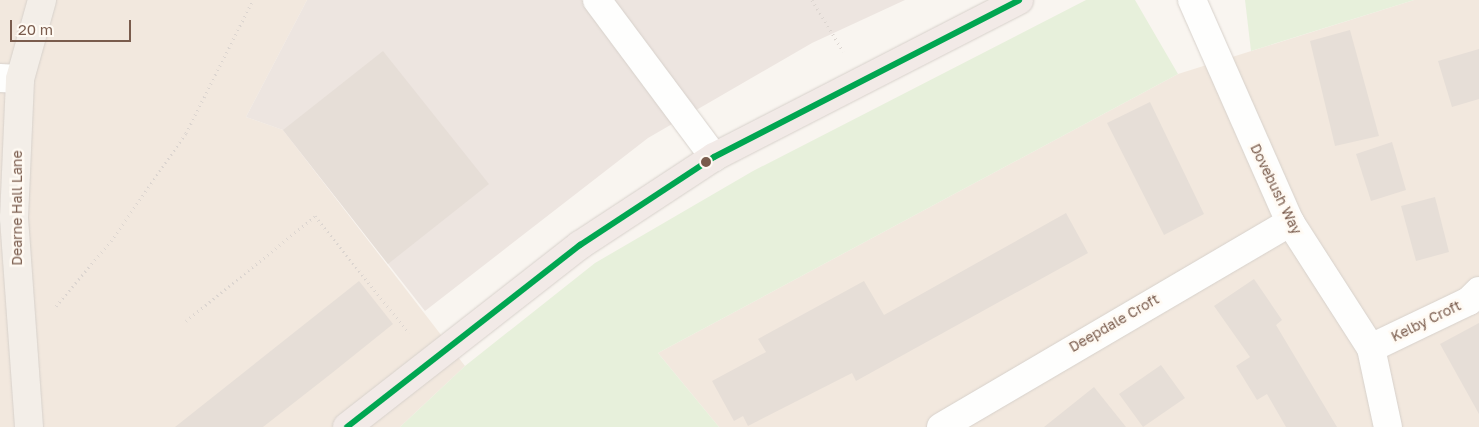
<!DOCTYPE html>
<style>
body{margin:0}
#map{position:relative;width:1479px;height:427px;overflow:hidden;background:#f9f5f0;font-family:"Golos Text",sans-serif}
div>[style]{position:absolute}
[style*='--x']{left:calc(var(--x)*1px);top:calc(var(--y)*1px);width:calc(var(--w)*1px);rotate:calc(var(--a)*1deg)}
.residential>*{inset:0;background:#f2e8de}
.industrial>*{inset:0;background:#ede5e0}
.green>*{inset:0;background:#e7f0db}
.building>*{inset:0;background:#e6ded7}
.path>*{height:3px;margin-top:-1.5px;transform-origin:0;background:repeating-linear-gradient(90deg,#dcd5d0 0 1px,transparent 0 5px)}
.roads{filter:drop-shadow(0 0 1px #d7d1cb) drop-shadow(0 0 1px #d7d1cb)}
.minor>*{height:28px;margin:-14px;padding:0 14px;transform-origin:14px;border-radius:14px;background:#fefefd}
.major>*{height:28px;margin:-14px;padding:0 14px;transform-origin:14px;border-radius:14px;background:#f3eee8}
.highway>*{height:28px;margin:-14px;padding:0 14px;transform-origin:14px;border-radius:14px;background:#f2eae7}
.bus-1>*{height:6px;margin:-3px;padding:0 3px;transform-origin:3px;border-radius:3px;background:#00a651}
.dots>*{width:14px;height:14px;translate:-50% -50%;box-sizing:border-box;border:2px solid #fffaf3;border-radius:50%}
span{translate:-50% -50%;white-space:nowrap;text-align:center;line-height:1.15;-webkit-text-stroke:5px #fffaf3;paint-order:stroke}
.street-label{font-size:14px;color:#7a5c4d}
.scale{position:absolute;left:10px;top:20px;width:121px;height:22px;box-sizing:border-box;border:2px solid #7a5c4d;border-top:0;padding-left:6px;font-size:15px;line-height:18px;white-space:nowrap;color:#7a5c4d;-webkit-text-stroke:4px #fffaf3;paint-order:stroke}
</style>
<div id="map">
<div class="residential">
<div style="clip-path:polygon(0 0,307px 0,246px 117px,283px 130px,465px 366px,400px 427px,0 427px)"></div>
<div style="clip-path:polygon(1414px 0,1479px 0,1479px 427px,719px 427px,658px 353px,1178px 74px)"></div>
</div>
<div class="industrial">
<div style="clip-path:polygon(307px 0,905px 0,812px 43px,648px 138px,425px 311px,283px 130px,246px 117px)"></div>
</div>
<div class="green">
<div style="clip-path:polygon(1086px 0,1135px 0,1178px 74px,658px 353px,719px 427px,400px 427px,465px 366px,595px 263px,753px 171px)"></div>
<div style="clip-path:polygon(1245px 0,1414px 0,1251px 51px)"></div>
</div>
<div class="building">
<div style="clip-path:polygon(1350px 30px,1379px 136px,1335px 146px,1310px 41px)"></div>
<div style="clip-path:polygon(1479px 49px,1479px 99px,1452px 107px,1438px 61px)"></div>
<div style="clip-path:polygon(383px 51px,489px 184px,388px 264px,283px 130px)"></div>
<div style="clip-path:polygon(1150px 102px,1204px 214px,1164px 235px,1107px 123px)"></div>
<div style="clip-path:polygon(1392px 142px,1406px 190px,1371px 201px,1356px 154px)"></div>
<div style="clip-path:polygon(1435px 197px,1449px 252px,1416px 261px,1401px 206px)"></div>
<div style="clip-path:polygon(1066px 213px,1088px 253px,856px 381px,852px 373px,748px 426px,743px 416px,734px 421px,712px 381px,766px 352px,758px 339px,864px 281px,884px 315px)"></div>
<div style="clip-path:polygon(1254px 279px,1282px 320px,1276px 325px,1337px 427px,1286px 427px,1267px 394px,1257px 400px,1236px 366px,1250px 357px,1214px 306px)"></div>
<div style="clip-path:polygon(359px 281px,393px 324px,332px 373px,263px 427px,175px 427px)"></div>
<div style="clip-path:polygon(1479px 323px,1479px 414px,1440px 344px)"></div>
<div style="clip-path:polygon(1161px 365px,1185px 398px,1143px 427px,1119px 394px)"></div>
<div style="clip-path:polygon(1094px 387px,1126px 427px,1044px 427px)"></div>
</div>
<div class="path">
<div style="--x:812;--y:0;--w:60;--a:58.7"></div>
<div style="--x:56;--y:306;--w:85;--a:-49.8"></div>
<div style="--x:111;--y:241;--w:131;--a:-55.2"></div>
<div style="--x:186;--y:133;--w:149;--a:-63.3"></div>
<div style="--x:186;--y:321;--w:166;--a:-39.1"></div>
<div style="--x:315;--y:216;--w:150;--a:51.2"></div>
</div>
<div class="roads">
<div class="minor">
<div style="--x:597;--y:0;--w:196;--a:53.3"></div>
<div style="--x:1192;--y:0;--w:243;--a:66.2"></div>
<div style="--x:1290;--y:222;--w:150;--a:57.3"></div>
<div style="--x:1371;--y:348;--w:81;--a:77.9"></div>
<div style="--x:0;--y:78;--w:20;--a:3"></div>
<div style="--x:1371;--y:348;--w:109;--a:-25.6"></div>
<div style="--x:1469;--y:301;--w:14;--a:-45"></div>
<div style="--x:941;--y:427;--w:405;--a:-30.4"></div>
</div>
<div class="major">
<div style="--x:29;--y:427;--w:210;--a:-94.1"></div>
<div style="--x:14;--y:218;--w:139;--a:-87.5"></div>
<div style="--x:20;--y:79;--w:82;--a:-74.4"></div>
</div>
<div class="highway">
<div style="--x:347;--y:427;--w:296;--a:-38"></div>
<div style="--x:580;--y:245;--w:160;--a:-33.3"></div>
<div style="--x:714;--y:157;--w:343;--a:-27.2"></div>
</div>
</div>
<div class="bus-1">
<div style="--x:347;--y:427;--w:296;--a:-38"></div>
<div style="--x:580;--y:245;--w:160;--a:-33.3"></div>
<div style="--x:714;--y:157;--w:343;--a:-27.2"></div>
</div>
<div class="dots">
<div style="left:706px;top:162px;background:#7a5c4d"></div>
</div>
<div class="street-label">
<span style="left:1276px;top:189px;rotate:64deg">Dovebush Way</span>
<span style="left:17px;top:208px;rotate:-90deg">Dearne Hall Lane</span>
<span style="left:1426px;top:321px;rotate:-26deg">Kelby Croft</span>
<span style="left:1114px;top:323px;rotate:-30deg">Deepdale Croft</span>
</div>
<div class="scale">20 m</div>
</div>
